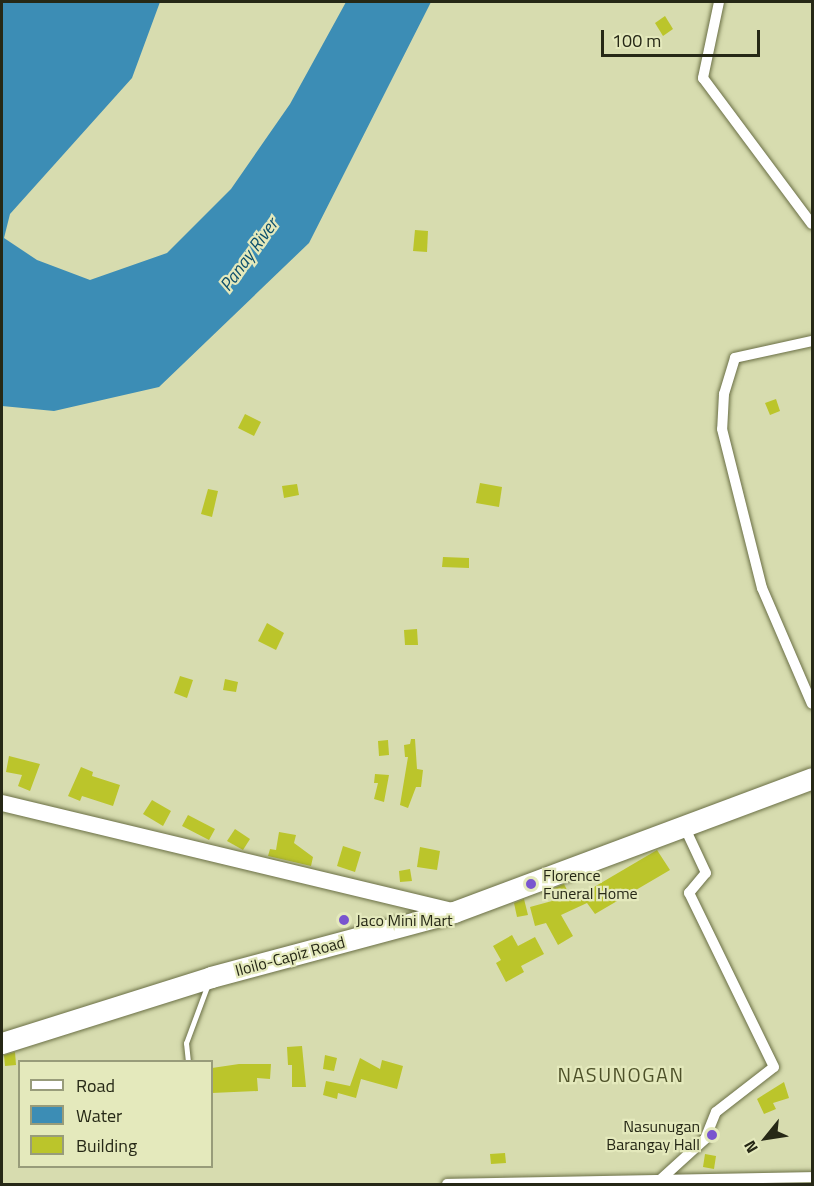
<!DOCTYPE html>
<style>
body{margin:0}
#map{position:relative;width:814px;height:1186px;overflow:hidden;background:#d7dcaf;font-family:"Titillium Web",sans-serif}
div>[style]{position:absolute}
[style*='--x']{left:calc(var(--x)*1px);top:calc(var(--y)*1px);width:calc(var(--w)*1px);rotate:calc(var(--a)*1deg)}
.water>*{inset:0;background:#3c8db5}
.building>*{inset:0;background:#bbc52b}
.roads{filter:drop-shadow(0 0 2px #6a6f45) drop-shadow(0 0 2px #6a6f45)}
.lane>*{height:5px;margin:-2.5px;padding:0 2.5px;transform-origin:2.5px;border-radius:2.5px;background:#fff}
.street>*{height:10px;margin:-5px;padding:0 5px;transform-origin:5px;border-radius:5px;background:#fff}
.secondary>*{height:16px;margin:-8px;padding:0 8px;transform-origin:8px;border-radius:8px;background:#fff}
.highway>*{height:21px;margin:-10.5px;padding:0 10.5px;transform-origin:10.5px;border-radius:10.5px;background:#fff}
.dots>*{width:16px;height:16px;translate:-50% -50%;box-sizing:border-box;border:3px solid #e4e9bc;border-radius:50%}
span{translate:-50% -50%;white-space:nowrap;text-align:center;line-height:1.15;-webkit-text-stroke:4.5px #e4e9bc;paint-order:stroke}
.poi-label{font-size:16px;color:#262816}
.left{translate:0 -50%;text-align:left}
.right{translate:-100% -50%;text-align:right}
.street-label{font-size:16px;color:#262816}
.water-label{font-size:18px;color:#0d4f6c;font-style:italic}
.quarter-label{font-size:20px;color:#4d5028;letter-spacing:1.5px}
.frame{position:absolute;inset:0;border:3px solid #262816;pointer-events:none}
.legend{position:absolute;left:18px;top:1060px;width:195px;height:108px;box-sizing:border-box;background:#e4e9bc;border:2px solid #989c7a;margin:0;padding:8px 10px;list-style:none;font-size:18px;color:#262816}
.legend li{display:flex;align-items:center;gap:12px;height:30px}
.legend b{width:30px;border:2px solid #989c7a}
.north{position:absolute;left:736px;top:1108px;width:60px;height:60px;-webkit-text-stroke:4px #e4e9bc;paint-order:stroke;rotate:240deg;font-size:16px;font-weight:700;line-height:24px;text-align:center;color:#262816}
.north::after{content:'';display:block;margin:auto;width:21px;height:27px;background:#262816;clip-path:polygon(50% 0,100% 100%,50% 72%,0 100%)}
.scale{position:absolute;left:601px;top:30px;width:159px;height:27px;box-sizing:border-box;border:3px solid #262816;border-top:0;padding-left:8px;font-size:18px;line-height:21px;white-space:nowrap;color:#262816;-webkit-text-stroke:4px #e4e9bc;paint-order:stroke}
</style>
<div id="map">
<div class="water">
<div style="clip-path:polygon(2px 2px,160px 2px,132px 78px,10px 214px,4px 238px,37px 260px,90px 280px,167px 253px,231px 189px,290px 104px,346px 2px,431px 2px,309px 243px,159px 387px,54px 411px,2px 406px)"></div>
</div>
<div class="building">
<div style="clip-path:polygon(665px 16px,673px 29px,663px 36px,655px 23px)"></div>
<div style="clip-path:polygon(415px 230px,428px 231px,427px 252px,413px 251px)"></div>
<div style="clip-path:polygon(776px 399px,780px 411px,770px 415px,765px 403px)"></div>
<div style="clip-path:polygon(245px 414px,261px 422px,254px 436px,238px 428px)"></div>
<div style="clip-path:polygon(480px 483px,502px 487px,499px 507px,476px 503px)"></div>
<div style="clip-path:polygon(297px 484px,299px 495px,284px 498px,282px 486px)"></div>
<div style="clip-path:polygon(208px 489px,218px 491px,212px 517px,201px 514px)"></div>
<div style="clip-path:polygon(443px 557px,469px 558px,469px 568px,442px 567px)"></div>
<div style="clip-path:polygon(267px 623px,284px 633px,276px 650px,258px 641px)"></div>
<div style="clip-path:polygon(417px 629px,418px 645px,405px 645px,404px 630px)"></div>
<div style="clip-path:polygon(180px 676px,193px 680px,187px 698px,174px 693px)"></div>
<div style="clip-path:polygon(225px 679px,238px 682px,236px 692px,223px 690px)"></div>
<div style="clip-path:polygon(411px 739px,415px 739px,417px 769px,423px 770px,421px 787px,416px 787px,408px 808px,400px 805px,408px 757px,405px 757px,404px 745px,410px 744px)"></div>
<div style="clip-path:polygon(388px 740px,389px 755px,379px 756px,378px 741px)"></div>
<div style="clip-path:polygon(9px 756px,40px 764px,30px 791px,18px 786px,22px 775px,6px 772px)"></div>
<div style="clip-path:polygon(81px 767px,93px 772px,92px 776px,120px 785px,113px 806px,82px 796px,80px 801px,68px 796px)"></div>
<div style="clip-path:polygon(375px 774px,389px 775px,384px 802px,374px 799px,378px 783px,374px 783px)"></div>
<div style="clip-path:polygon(152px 800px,171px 811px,163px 826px,143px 814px)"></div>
<div style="clip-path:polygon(188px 815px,215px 829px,209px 840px,182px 826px)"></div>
<div style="clip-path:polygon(235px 829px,250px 839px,243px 850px,227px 841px)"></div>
<div style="clip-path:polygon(279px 832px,296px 835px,294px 843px,313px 857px,311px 866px,268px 856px,270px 849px,276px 850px)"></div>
<div style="clip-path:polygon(343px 846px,361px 852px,355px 872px,337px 866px)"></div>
<div style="clip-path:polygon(420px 847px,440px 851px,437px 870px,417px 867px)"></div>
<div style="clip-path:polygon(657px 850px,670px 870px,595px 914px,587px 903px,561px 915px,573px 936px,558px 945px,546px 923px,535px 926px,530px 907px,552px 901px,547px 891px,564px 884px,572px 900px)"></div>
<div style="clip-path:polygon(410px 869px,412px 881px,400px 882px,399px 871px)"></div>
<div style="clip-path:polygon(524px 899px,528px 915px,517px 917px,514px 903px)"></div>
<div style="clip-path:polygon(512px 935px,518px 946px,535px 937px,544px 954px,521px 966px,524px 972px,506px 982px,496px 963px,501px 960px,493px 946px)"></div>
<div style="clip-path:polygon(302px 1046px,306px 1087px,292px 1087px,292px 1065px,288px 1065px,287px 1047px)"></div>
<div style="clip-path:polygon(15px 1052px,16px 1065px,5px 1066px,4px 1055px)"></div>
<div style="clip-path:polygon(325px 1055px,337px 1058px,334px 1071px,323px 1069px)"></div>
<div style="clip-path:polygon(360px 1058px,380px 1069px,382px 1060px,403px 1066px,397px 1089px,361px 1079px,356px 1098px,338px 1093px,337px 1099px,323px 1095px,326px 1081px,350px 1086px)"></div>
<div style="clip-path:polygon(239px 1064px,271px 1064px,270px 1079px,257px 1078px,258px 1091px,212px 1093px,212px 1068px)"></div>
<div style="clip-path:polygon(784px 1082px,789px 1098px,773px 1103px,776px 1109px,764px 1114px,757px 1099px)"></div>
<div style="clip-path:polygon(505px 1153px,506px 1163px,491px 1164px,490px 1154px)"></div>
<div style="clip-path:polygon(705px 1154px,716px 1156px,714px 1169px,703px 1167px)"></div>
</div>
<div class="roads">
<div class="lane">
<div style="--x:188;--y:1062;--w:19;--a:-96"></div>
<div style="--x:186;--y:1043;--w:63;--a:-69.6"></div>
</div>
<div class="street">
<div style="--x:719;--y:2;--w:78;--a:101.9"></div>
<div style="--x:703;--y:78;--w:182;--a:53.3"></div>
<div style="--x:812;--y:341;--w:79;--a:167.6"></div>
<div style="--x:735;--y:358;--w:38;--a:107"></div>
<div style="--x:724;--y:394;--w:35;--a:93"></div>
<div style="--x:722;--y:429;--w:164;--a:75.9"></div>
<div style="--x:762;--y:588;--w:126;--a:66.7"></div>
<div style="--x:660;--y:1180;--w:61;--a:-42.3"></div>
<div style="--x:705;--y:1139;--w:29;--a:-68"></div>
<div style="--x:716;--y:1112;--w:73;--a:-37.8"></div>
<div style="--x:774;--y:1067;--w:194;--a:-116"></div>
<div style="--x:689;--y:893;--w:26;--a:-50"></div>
<div style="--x:706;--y:873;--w:52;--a:-115.1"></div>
<div style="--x:447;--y:1184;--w:365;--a:-1.1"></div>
</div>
<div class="secondary">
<div style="--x:2;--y:803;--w:464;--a:13.5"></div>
</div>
<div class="highway">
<div style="--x:2;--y:1043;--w:219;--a:-17.5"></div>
<div style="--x:211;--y:977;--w:252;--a:-15"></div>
<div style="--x:454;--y:912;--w:382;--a:-20.5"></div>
</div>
</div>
<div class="dots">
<div style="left:531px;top:884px;background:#7955cf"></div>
<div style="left:344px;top:920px;background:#7955cf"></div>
<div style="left:712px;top:1135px;background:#7955cf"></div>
</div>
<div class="poi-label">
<span class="left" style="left:543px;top:884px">Florence<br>Funeral Home</span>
<span class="left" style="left:356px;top:920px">Jaco Mini Mart</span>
<span class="right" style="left:700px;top:1135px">Nasunugan<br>Barangay Hall</span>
</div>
<div class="street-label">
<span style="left:290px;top:956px;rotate:-15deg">Iloilo-Capiz Road</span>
</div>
<div class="water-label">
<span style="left:249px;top:255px;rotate:-54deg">Panay River</span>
</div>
<div class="quarter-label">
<span style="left:621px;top:1074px">NASUNOGAN</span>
</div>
<div class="frame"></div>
<ul class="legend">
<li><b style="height:8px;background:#fff"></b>Road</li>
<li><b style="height:16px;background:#3c8db5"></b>Water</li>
<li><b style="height:16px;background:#bbc52b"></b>Building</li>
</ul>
<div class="north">N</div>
<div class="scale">100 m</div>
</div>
